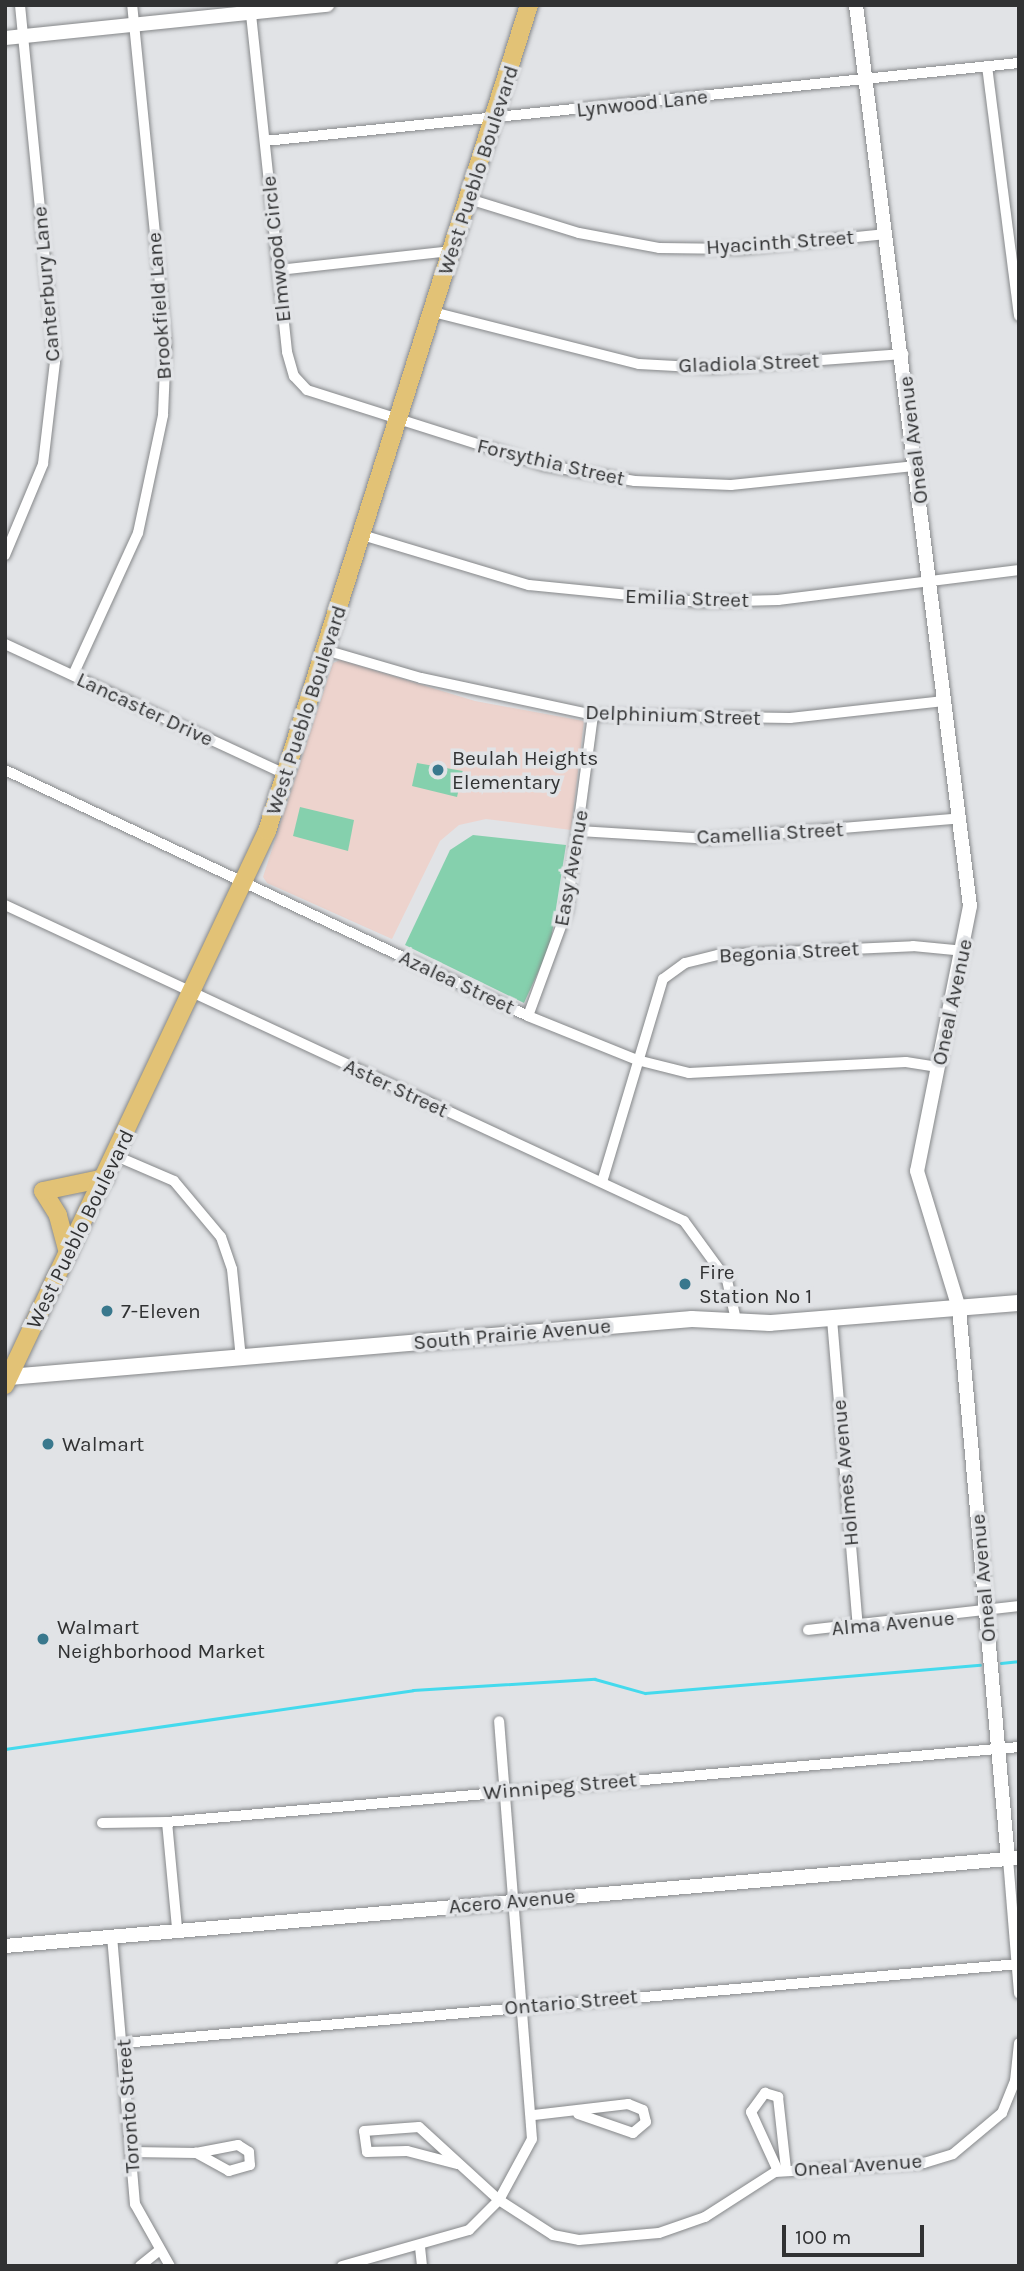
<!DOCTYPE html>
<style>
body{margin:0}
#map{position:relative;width:1024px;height:2271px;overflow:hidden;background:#e1e3e6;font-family:Karla,sans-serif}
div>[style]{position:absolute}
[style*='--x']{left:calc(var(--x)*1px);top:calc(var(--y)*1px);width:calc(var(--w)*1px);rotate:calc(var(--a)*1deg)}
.education>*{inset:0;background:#edd3cd}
.green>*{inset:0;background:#85d0ad}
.stream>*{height:2.5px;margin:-1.25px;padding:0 1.25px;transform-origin:1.25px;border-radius:1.25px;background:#44daed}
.roads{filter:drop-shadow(0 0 2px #86888a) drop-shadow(0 0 2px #86888a)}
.minor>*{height:10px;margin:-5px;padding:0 5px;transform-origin:5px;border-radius:5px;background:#fff}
.tertiary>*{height:14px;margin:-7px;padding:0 7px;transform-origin:7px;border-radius:7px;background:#fff}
.secondary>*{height:16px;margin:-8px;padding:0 8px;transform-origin:8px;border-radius:8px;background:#fff}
.primary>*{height:18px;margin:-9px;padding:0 9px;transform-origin:9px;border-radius:9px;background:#e2c276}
.dots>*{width:19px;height:19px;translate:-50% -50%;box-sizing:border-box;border:4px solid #e1e3e6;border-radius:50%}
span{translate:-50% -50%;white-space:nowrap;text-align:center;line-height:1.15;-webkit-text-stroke:7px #e1e3e6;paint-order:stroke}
.street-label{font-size:21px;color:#313233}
.poi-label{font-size:21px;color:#313233}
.left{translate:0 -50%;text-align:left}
.frame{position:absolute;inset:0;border:7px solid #313233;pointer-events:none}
.scale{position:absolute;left:782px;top:2225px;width:142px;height:32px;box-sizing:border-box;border:4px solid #313233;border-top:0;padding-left:9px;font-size:21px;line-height:24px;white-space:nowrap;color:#313233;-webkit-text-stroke:5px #e1e3e6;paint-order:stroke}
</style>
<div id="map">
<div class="education">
<div style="clip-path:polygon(340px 660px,475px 701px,584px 721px,571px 830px,486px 819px,459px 825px,440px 841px,392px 939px,267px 883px,263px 877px,333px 663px)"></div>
</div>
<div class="green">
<div style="clip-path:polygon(417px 763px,463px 771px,457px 797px,412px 786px)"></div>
<div style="clip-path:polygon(300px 807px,354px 820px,348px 851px,293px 836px)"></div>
<div style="clip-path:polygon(473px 835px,566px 845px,550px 946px,524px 1003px,405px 945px,450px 850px)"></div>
</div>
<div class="stream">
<div style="--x:1001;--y:1663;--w:18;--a:-6"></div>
<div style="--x:5;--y:1749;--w:412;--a:-8.2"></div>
<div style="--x:413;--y:1690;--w:182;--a:-3.5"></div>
<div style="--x:595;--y:1679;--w:52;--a:15.6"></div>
<div style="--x:645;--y:1693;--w:336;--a:-4.8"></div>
</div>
<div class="roads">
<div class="minor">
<div style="--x:250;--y:5;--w:349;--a:83.9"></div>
<div style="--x:287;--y:352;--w:25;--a:74"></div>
<div style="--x:294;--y:376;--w:19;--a:47"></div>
<div style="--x:307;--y:390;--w:248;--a:17.6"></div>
<div style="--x:543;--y:465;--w:93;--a:9.9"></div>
<div style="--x:635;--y:481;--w:96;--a:2.4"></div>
<div style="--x:731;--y:485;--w:186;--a:-5.9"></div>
<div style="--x:987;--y:66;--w:252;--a:82.7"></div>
<div style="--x:265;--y:141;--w:758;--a:-5.91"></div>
<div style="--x:469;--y:199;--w:115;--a:17.2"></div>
<div style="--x:579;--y:233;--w:81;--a:10.6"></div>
<div style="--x:659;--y:248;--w:80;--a:0.7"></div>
<div style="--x:739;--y:249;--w:148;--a:-5.8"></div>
<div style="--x:279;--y:270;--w:174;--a:-6.3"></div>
<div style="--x:433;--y:312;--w:212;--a:14.2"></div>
<div style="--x:639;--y:364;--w:73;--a:3.1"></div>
<div style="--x:712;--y:368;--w:192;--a:-4.2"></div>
<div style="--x:362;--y:535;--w:174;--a:16.7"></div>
<div style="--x:529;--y:585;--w:170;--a:5.7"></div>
<div style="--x:698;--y:602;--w:80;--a:-1.4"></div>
<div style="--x:778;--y:600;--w:243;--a:-7.1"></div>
<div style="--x:5;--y:555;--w:99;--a:-67.3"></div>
<div style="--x:43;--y:464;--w:103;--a:-83.3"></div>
<div style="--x:55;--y:362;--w:359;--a:-95.6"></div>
<div style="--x:5;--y:644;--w:309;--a:24.9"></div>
<div style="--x:325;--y:650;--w:100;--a:16.3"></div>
<div style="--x:421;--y:678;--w:176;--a:12.1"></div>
<div style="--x:593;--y:715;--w:197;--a:0.9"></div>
<div style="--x:790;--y:718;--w:155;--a:-6.3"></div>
<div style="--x:73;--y:675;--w:156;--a:-65.4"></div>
<div style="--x:138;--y:533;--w:121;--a:-78"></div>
<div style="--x:163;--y:415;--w:71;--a:-87.6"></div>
<div style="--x:166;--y:344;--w:341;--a:-95.7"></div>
<div style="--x:5;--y:770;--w:578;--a:25.19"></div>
<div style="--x:528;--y:1016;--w:118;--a:22"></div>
<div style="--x:637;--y:1060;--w:54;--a:14"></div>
<div style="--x:689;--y:1073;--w:217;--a:-2.9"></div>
<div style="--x:906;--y:1062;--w:32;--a:9"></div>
<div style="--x:579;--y:831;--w:129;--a:3.5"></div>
<div style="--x:708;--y:839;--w:254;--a:-4.7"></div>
<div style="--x:5;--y:905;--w:749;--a:24.96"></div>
<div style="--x:684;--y:1221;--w:73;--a:53.9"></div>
<div style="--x:727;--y:1280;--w:41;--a:77.3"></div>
<div style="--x:528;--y:1016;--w:113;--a:-69.8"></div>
<div style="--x:567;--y:910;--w:197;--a:-82.4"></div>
<div style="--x:116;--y:1156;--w:63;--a:23.3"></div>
<div style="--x:174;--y:1181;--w:73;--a:50"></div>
<div style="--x:221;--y:1237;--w:34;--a:71"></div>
<div style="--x:232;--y:1269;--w:90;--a:84.3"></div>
<div style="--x:602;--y:1182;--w:212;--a:-73.3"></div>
<div style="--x:663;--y:979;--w:27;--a:-36"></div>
<div style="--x:685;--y:963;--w:34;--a:-14"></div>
<div style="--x:718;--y:955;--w:195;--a:-2.6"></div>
<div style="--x:913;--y:946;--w:52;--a:5.5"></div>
<div style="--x:832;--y:1319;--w:309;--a:85.2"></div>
<div style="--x:808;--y:1630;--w:212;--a:-6.5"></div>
<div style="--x:167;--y:1822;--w:106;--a:84.6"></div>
<div style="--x:102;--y:1823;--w:65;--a:-0.9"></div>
<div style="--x:167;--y:1822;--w:855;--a:-5.03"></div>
<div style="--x:1008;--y:1859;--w:135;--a:85.3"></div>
<div style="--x:112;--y:1936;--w:269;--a:85.1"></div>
<div style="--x:135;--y:2204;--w:71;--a:60.6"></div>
<div style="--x:123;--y:2043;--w:899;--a:-5.04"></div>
<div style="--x:534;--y:2115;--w:95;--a:-6.7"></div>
<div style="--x:628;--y:2104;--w:16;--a:22"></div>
<div style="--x:643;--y:2110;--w:12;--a:76"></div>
<div style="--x:646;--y:2122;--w:17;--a:140"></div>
<div style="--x:633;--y:2133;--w:58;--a:-160.9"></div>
<div style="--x:131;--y:2152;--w:65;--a:0.9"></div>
<div style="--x:196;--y:2153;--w:43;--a:-10.8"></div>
<div style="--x:238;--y:2145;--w:13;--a:32"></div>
<div style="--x:249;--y:2152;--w:13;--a:86"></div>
<div style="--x:250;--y:2165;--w:22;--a:164"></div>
<div style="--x:229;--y:2171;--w:38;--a:-151"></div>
<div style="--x:457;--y:2164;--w:52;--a:-165.4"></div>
<div style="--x:407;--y:2151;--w:40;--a:178.6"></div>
<div style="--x:367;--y:2152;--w:21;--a:-98"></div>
<div style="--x:364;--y:2131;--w:55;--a:-4.2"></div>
<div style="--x:419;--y:2127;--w:108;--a:42.4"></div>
<div style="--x:499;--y:2200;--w:64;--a:32.9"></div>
<div style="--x:553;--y:2235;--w:26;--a:11"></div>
<div style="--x:579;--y:2240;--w:80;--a:-5"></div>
<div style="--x:659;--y:2233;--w:49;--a:-19.2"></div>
<div style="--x:705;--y:2217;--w:83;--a:-32.7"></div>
<div style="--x:775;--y:2172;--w:149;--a:-3.5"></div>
<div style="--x:924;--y:2163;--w:30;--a:-17"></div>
<div style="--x:953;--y:2154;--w:64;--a:-39.9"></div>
<div style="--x:1002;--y:2113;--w:35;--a:-68"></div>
<div style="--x:1015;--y:2081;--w:38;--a:-84"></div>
<div style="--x:778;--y:2171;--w:65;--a:-114.6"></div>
<div style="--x:751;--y:2112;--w:24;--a:-54"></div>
<div style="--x:765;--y:2093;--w:14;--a:17"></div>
<div style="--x:778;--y:2097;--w:72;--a:83.7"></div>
<div style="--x:420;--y:2247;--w:19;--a:84"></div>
<div style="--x:140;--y:2266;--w:22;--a:-39"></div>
<div style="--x:342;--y:2266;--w:132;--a:-15.8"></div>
<div style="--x:469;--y:2230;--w:42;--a:-45"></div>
<div style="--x:499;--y:2200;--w:69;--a:-61.6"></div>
<div style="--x:532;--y:2139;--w:419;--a:-94.5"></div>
</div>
<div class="tertiary">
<div style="--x:856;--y:5;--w:908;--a:82.79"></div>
<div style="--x:970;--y:906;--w:270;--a:101.3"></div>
<div style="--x:917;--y:1171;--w:143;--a:73"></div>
<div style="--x:959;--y:1308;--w:553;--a:84.92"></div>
<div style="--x:5;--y:38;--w:324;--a:-5.9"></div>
<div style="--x:5;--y:1946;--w:1018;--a:-4.96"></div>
</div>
<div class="secondary">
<div style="--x:9;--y:1377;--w:685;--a:-4.85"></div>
<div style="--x:692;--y:1319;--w:78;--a:2.9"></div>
<div style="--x:770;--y:1323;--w:250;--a:-4.6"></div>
</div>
<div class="primary">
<div style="--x:68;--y:1253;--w:39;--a:-105"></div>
<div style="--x:58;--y:1215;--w:28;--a:-122"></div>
<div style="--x:43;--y:1191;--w:63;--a:-11.8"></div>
<div style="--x:5;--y:1385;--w:613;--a:-64.69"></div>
<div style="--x:267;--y:831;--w:867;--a:-72.4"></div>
</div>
</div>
<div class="dots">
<div style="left:438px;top:770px;background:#39788d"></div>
<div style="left:685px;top:1284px;background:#39788d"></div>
<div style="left:107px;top:1311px;background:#39788d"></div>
<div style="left:48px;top:1444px;background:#39788d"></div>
<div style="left:43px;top:1639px;background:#39788d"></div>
</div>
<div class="street-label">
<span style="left:642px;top:103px;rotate:-6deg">Lynwood Lane</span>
<span style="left:478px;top:170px;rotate:-72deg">West Pueblo Boulevard</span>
<span style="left:780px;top:242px;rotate:-4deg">Hyacinth Street</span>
<span style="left:276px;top:249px;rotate:-96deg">Elmwood Circle</span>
<span style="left:46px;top:284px;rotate:-95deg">Canterbury Lane</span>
<span style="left:159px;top:306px;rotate:-94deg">Brookfield Lane</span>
<span style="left:749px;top:363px;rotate:-2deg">Gladiola Street</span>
<span style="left:913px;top:440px;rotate:-97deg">Oneal Avenue</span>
<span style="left:551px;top:462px;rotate:13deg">Forsythia Street</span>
<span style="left:687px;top:598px;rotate:2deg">Emilia Street</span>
<span style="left:145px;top:709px;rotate:25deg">Lancaster Drive</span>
<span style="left:306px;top:710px;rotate:-72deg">West Pueblo Boulevard</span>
<span style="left:673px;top:715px;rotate:2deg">Delphinium Street</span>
<span style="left:770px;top:833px;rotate:-3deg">Camellia Street</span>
<span style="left:571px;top:868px;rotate:-80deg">Easy Avenue</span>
<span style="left:789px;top:952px;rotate:-3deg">Begonia Street</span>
<span style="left:457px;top:982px;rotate:25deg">Azalea Street</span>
<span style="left:952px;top:1002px;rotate:-78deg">Oneal Avenue</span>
<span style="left:396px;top:1088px;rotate:25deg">Aster Street</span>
<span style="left:80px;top:1229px;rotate:-64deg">West Pueblo Boulevard</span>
<span style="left:512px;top:1334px;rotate:-5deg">South Prairie Avenue</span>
<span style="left:845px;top:1473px;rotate:-95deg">Holmes Avenue</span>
<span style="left:983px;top:1578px;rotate:-95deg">Oneal Avenue</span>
<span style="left:893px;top:1623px;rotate:-5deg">Alma Avenue</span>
<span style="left:560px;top:1786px;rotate:-5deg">Winnipeg Street</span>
<span style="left:512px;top:1901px;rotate:-5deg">Acero Avenue</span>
<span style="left:571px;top:2002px;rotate:-5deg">Ontario Street</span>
<span style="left:128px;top:2106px;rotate:-94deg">Toronto Street</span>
<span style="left:858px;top:2165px;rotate:-4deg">Oneal Avenue</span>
</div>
<div class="poi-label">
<span class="left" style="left:452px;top:770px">Beulah Heights<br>Elementary</span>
<span class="left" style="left:699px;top:1284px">Fire<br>Station No 1</span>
<span class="left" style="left:121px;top:1311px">7-Eleven</span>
<span class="left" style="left:62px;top:1444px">Walmart</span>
<span class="left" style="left:57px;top:1639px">Walmart<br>Neighborhood Market</span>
</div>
<div class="frame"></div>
<div class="scale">100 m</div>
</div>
